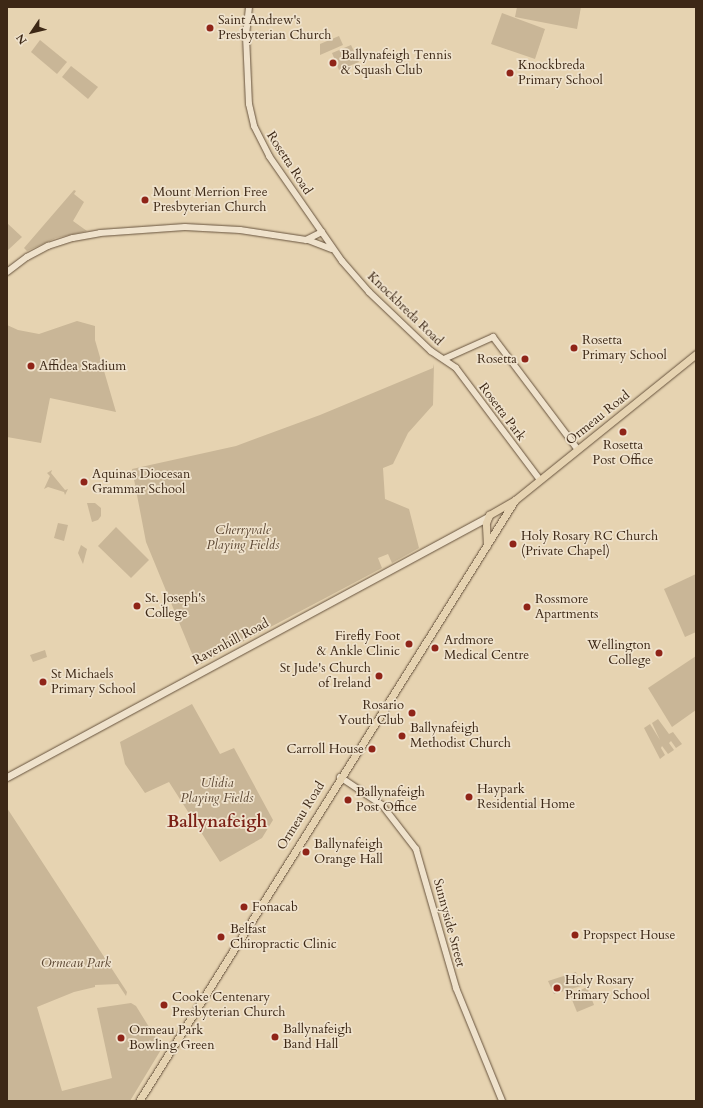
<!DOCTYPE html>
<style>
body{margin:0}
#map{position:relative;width:703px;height:1108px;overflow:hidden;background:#e6d3b1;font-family:Cardo,serif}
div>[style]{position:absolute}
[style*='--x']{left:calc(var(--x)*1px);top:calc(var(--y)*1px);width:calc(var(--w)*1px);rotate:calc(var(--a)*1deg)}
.green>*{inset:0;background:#c9b697}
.roads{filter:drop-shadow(0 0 1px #67533d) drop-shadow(0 0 1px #67533d)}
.tertiary>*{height:6px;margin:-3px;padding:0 3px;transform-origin:3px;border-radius:3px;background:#efe2cc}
.secondary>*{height:7px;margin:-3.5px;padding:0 3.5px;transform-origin:3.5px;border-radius:3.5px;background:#efe2cc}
.primary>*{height:7px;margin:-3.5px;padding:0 3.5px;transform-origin:3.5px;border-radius:3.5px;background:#e6d3b1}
.dots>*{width:11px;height:11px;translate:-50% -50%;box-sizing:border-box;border:2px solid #efe2cc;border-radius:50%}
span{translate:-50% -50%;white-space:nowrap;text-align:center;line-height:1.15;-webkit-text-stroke:3.5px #efe2cc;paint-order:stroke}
.poi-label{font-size:13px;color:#3d2816}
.left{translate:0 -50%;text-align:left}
.right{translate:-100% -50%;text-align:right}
.street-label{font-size:13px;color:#3d2816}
.park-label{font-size:13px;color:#594430;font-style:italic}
.district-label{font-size:17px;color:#7a1f14;font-weight:700}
.frame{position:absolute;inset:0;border:8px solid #3d2816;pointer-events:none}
.north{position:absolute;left:12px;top:12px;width:40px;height:40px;-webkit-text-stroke:3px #efe2cc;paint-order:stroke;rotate:235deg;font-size:11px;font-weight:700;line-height:16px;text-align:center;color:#3d2816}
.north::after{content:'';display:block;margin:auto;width:14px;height:18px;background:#3d2816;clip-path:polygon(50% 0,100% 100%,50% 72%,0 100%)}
</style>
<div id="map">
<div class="green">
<div style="clip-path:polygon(517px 7px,581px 7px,577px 29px,515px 17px)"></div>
<div style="clip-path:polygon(502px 13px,545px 29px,535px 59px,491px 44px)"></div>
<div style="clip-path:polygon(339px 36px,343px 45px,320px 55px,320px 44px)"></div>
<div style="clip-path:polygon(40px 40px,67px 62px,57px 74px,31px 52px)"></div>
<div style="clip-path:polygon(351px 45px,359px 62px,339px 70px,332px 53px)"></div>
<div style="clip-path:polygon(71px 66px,98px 87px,88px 99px,62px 77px)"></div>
<div style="clip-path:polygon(74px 190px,76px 191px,74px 194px,84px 202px,73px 221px,87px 231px,56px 238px,27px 251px,24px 248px)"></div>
<div style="clip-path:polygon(7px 223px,22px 237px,7px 251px)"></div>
<div style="clip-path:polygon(77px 321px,95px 326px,95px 340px,116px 412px,50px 398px,41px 443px,7px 437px,7px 325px,18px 330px,39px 334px)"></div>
<div style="clip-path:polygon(434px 364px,433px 405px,408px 433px,393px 464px,383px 468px,385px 499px,409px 509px,419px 548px,392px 563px,388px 554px,378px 558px,382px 568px,197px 666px,146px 542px,132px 469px,236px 446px,320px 415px,433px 368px)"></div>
<div style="clip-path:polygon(52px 470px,51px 473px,65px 490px,68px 489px,65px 495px,64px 492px,48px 487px,44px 489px,50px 476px,47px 473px)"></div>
<div style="clip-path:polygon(87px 503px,95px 503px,101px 508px,101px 516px,98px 520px,92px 522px)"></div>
<div style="clip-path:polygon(58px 523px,68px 525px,64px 541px,54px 538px)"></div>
<div style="clip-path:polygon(116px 527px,149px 560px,131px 578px,98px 546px)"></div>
<div style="clip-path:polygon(81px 545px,87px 549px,83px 564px,78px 553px)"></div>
<div style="clip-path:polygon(696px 574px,696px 632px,685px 637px,664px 589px)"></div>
<div style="clip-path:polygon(45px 650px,47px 657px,33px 662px,30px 655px)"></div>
<div style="clip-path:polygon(696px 656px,696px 710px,672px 727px,648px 688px)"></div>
<div style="clip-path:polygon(192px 704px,220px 754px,234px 748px,273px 820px,262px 838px,220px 862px,169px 782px,145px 793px,125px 764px,120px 742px)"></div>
<div style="clip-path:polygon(658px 719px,669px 734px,673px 732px,682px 744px,676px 748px,671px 741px,669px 743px,674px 750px,668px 754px,662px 746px,661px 748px,665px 755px,660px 759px,644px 728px,650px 724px,660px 740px,652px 723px)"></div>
<div style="clip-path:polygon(7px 808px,127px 992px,126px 996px,118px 984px,95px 985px,95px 987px,74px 992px,37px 1007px,62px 1091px,112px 1078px,97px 1008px,131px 1003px,136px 1006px,162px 1048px,130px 1101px,7px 1101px)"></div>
<div style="clip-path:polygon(576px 972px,581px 986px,554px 994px,548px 981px)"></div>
<div style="clip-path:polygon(587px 987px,594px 1005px,577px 1012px,570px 995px)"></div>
</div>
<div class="roads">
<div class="tertiary">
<div style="--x:249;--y:7;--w:29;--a:96"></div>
<div style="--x:246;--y:36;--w:68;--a:87.5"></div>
<div style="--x:249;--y:104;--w:23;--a:77"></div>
<div style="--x:254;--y:126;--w:34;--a:63"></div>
<div style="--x:269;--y:156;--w:128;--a:55.2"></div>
<div style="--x:342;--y:261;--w:41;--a:48.9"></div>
<div style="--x:369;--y:292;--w:86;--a:43.6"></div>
<div style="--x:431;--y:351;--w:30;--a:34"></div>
<div style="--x:456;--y:368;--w:140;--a:53.1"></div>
<div style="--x:308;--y:240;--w:25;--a:21"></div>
<div style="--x:7;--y:272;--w:25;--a:-37"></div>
<div style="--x:27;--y:257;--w:24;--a:-28"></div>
<div style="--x:48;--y:246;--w:26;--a:-18"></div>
<div style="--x:73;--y:238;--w:27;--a:-10"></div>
<div style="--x:100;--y:233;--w:85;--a:-4"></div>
<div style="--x:185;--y:227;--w:55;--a:3.1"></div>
<div style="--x:240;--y:230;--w:67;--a:8.6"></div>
<div style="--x:306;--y:240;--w:18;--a:-27"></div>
<div style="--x:444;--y:359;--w:54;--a:-24.2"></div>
<div style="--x:493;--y:337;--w:141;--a:53"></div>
<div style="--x:340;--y:777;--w:50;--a:33.7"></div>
<div style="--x:382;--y:805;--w:56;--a:52.3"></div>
<div style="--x:416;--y:849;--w:145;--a:73.9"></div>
<div style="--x:456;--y:988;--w:122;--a:67.8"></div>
</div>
<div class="secondary">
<div style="--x:7;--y:777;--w:547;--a:-28.39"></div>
</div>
<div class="primary">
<div style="--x:487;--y:545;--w:22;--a:-93"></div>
<div style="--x:486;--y:523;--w:9;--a:-69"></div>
<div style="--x:489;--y:515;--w:30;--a:-30"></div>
<div style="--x:515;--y:500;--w:233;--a:-38.9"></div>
<div style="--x:139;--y:1101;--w:709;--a:-57.97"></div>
</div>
</div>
<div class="dots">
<div style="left:210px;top:28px;background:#8f2418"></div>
<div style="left:333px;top:63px;background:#8f2418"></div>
<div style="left:510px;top:73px;background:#8f2418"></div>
<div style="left:145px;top:200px;background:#8f2418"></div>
<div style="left:574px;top:348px;background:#8f2418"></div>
<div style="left:525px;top:359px;background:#8f2418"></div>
<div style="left:31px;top:366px;background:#8f2418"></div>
<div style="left:623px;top:432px;background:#8f2418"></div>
<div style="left:84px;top:482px;background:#8f2418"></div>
<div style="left:513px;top:544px;background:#8f2418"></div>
<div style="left:137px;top:606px;background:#8f2418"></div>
<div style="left:527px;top:607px;background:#8f2418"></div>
<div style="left:409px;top:644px;background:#8f2418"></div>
<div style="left:435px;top:648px;background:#8f2418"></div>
<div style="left:659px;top:653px;background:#8f2418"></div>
<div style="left:379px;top:676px;background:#8f2418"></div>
<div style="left:43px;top:682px;background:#8f2418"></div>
<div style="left:412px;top:713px;background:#8f2418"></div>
<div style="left:402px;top:736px;background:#8f2418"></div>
<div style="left:372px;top:749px;background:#8f2418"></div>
<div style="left:469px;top:797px;background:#8f2418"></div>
<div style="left:348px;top:800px;background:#8f2418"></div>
<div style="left:306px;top:852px;background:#8f2418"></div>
<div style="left:244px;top:907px;background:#8f2418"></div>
<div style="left:575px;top:935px;background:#8f2418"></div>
<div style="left:221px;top:937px;background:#8f2418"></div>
<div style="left:557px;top:988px;background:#8f2418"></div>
<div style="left:164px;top:1005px;background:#8f2418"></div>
<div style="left:275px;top:1037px;background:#8f2418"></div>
<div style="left:121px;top:1038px;background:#8f2418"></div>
</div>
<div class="poi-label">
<span class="left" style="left:218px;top:28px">Saint Andrew's<br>Presbyterian Church</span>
<span class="left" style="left:341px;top:63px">Ballynafeigh Tennis<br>&amp; Squash Club</span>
<span class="left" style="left:518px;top:73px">Knockbreda<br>Primary School</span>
<span class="left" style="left:153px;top:200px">Mount Merrion Free<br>Presbyterian Church</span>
<span class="left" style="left:582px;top:348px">Rosetta<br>Primary School</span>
<span class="right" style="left:517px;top:359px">Rosetta</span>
<span class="left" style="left:39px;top:366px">Affidea Stadium</span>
<span style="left:623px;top:453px">Rosetta<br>Post Office</span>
<span class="left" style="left:92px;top:482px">Aquinas Diocesan<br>Grammar School</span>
<span class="left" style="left:521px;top:544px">Holy Rosary RC Church<br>(Private Chapel)</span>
<span class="left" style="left:145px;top:606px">St. Joseph's<br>College</span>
<span class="left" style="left:535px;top:607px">Rossmore<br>Apartments</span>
<span class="right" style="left:400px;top:644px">Firefly Foot<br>&amp; Ankle Clinic</span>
<span class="left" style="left:444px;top:648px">Ardmore<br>Medical Centre</span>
<span class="right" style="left:651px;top:653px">Wellington<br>College</span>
<span class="right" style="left:371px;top:676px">St Jude's Church<br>of Ireland</span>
<span class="left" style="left:51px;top:682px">St Michaels<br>Primary School</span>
<span class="right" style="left:404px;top:713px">Rosario<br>Youth Club</span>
<span class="left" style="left:410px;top:736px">Ballynafeigh<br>Methodist Church</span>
<span class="right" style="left:364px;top:749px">Carroll House</span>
<span class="left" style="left:477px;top:797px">Haypark<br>Residential Home</span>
<span class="left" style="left:356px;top:800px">Ballynafeigh<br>Post Office</span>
<span class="left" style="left:314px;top:852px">Ballynafeigh<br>Orange Hall</span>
<span class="left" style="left:252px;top:907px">Fonacab</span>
<span class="left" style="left:230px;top:937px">Belfast<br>Chiropractic Clinic</span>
<span class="left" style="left:583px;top:935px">Propspect House</span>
<span class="left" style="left:565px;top:988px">Holy Rosary<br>Primary School</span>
<span class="left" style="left:172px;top:1005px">Cooke Centenary<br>Presbyterian Church</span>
<span class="left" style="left:283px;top:1037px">Ballynafeigh<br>Band Hall</span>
<span class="left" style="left:129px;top:1038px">Ormeau Park<br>Bowling Green</span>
</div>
<div class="street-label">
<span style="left:289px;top:163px;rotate:57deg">Rosetta Road</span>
<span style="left:405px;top:309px;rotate:44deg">Knockbreda Road</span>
<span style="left:502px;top:412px;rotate:53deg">Rosetta Park</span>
<span style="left:598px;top:418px;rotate:-39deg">Ormeau Road</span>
<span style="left:231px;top:642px;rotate:-28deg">Ravenhill Road</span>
<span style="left:301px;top:816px;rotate:-58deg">Ormeau Road</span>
<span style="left:449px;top:923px;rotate:75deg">Sunnyside Street</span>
</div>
<div class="park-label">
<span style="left:243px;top:538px">Cherryvale<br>Playing Fields</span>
<span style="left:217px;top:791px">Ulidia<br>Playing Fields</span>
<span style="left:76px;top:963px">Ormeau Park</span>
</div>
<div class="district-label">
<span style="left:217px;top:822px">Ballynafeigh</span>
</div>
<div class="frame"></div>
<div class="north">N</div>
</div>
